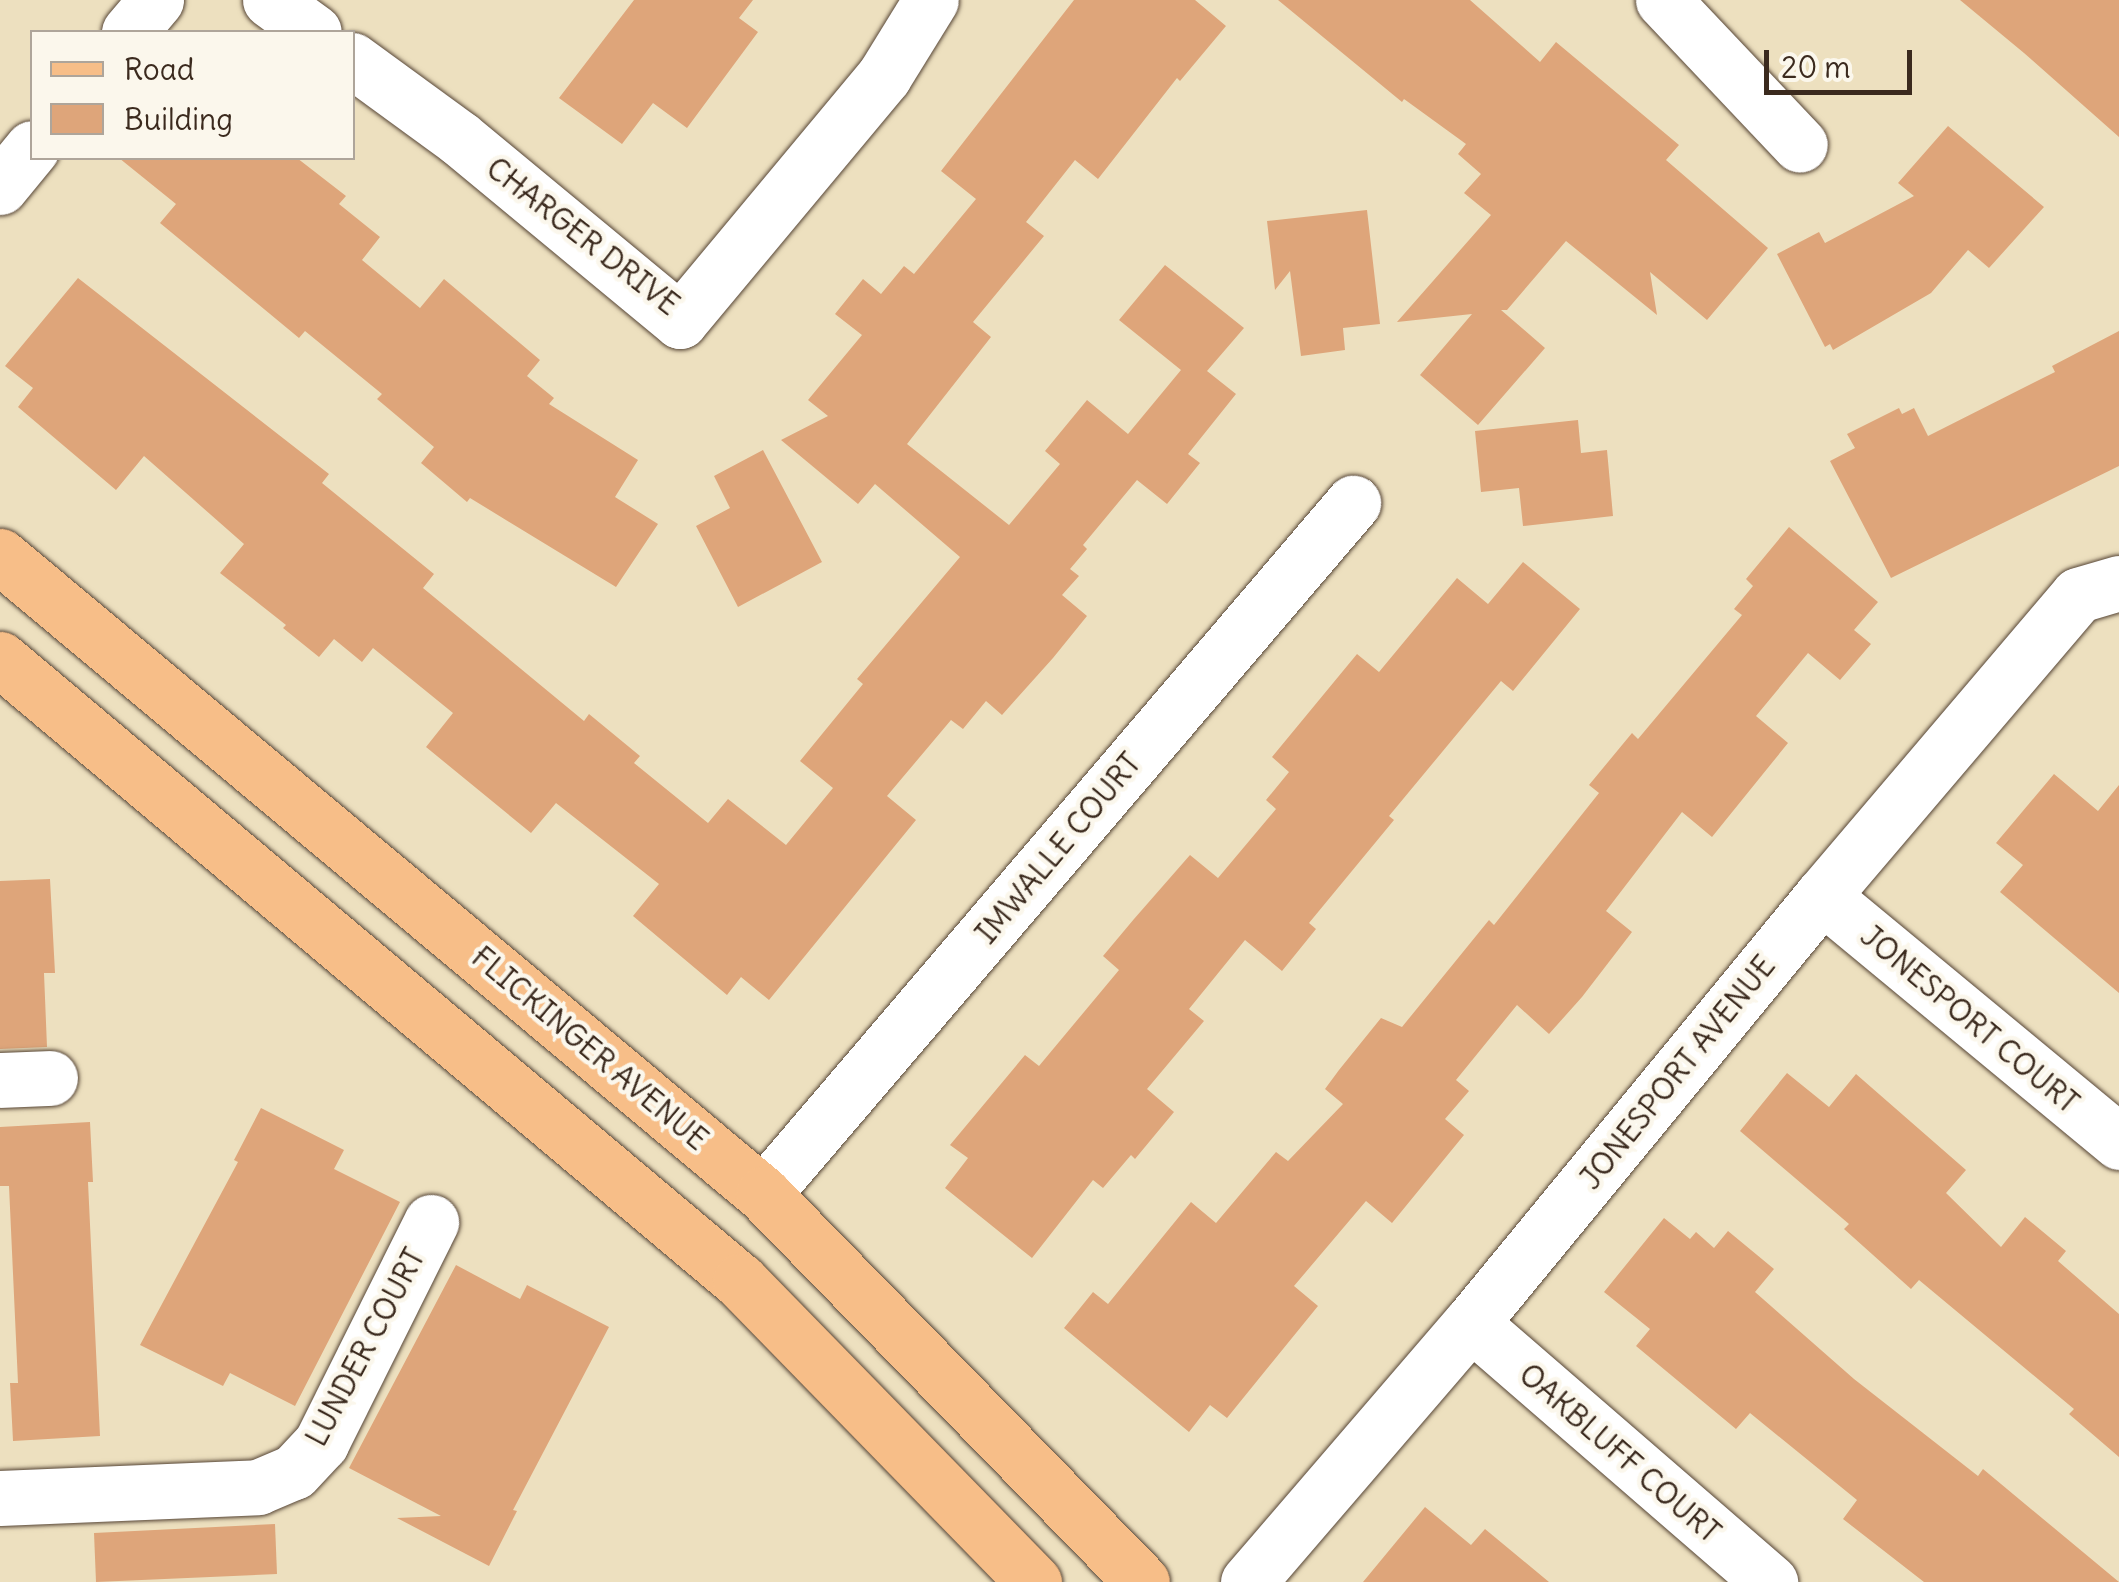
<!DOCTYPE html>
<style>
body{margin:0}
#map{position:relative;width:2119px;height:1582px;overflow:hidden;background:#ede0bf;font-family:Delius,sans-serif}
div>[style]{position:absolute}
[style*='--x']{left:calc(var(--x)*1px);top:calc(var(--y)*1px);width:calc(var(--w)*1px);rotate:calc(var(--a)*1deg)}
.building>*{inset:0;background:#dea57a}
.roads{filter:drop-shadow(0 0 2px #564536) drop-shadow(0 0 2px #564536)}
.minor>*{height:55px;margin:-27.5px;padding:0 27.5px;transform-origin:27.5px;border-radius:27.5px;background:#fff}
.major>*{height:55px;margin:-27.5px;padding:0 27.5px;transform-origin:27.5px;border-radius:27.5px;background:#f7be88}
span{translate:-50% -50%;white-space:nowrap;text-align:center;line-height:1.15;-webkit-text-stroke:9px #fbf7ec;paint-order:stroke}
.street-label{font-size:30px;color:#3b2a1e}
.legend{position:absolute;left:30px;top:30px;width:325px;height:130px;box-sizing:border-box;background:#fbf7ec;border:2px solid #aea59a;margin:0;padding:12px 18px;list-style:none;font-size:30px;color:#3b2a1e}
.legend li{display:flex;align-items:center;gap:20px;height:50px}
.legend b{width:50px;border:2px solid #aea59a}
.scale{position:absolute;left:1764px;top:50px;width:148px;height:45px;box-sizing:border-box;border:5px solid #3b2a1e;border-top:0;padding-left:12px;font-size:30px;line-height:35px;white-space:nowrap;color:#3b2a1e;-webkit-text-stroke:8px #fbf7ec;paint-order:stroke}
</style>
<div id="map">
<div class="building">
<div style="clip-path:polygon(634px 0,753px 0,739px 18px,758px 32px,687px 128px,653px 103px,622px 144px,559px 98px)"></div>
<div style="clip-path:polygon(1074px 0,1195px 0,1226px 26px,1180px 81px,1177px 78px,1098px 179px,1075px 160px,1026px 222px,1044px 236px,973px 322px,991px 337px,907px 444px,1009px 525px,1060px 464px,1045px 451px,1087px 400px,1128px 434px,1181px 370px,1119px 320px,1165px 265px,1244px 328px,1207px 371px,1236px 394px,1188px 454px,1200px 463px,1167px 504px,1137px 480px,1083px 545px,1087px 549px,1070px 569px,1079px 576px,1062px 595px,1087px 616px,1053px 658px,1002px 715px,986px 701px,963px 729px,951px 720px,887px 796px,916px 820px,769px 1000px,741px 977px,727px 995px,633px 916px,659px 884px,556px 803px,531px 833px,426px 747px,453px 713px,373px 648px,362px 662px,334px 639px,319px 657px,283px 628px,286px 625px,220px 573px,244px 544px,144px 456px,116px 490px,18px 407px,33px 388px,5px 366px,78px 278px,329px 474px,322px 483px,434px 574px,423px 588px,584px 721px,589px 714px,640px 756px,634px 763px,708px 823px,728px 799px,786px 845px,833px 788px,800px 761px,863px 684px,857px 679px,960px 557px,875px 484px,858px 504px,781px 440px,828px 416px,808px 400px,862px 335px,835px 314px,863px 279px,881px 294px,904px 266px,914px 274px,976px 199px,941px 171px)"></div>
<div style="clip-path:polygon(1278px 0,1470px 0,1540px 62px,1556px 42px,1679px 145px,1666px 160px,1768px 248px,1707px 320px,1650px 272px,1657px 315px,1566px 241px,1507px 310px,1501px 310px,1545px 348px,1478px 425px,1420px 375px,1472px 314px,1397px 322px,1491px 215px,1464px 193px,1481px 174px,1458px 154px,1466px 144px,1404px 99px,1402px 102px)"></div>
<div style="clip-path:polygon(1960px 0,2119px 0,2119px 137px,2024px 53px)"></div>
<div style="clip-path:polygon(1948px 126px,2044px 207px,1989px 268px,1968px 250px,1931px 293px,1833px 350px,1830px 344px,1825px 347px,1777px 254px,1819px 232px,1825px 243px,1914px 196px,1898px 183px)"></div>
<div style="clip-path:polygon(119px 158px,297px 158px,346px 196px,339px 204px,380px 237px,362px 260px,420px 308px,444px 279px,540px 360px,527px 376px,554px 398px,549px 404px,638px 460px,615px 497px,658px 524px,616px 587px,470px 498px,467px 502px,421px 463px,434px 447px,377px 399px,382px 394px,305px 331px,299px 338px,160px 223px,176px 204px)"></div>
<div style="clip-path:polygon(1367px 210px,1380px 324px,1343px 328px,1345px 350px,1301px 356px,1290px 271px,1275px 290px,1267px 221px)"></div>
<div style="clip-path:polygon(2119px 331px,2119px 466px,1891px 578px,1830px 461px,1855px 448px,1847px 434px,1899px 408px,1902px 414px,1914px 408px,1928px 436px,2055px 372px,2052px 366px)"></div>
<div style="clip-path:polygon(1578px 420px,1581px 453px,1607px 450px,1613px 516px,1523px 526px,1519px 488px,1481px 492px,1475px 431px)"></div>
<div style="clip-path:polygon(763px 450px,822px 562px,738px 607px,696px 526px,730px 508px,714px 476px)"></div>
<div style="clip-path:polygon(1789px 527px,1878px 602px,1854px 630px,1871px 644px,1840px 680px,1808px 653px,1756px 716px,1788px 743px,1712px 837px,1682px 812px,1606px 911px,1632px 932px,1582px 997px,1549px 1034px,1517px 1005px,1456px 1080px,1469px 1091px,1445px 1119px,1464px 1135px,1392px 1223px,1366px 1201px,1294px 1286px,1318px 1306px,1227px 1418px,1210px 1405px,1189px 1432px,1064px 1328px,1093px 1292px,1108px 1304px,1191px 1202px,1216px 1223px,1276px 1152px,1288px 1161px,1343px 1104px,1325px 1089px,1339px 1070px,1381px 1018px,1402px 1027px,1489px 920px,1494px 925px,1599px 793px,1589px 785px,1632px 733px,1638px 739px,1742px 615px,1734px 609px,1753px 586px,1746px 579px)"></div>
<div style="clip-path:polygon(1523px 562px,1580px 609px,1513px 691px,1501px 681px,1389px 816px,1394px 820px,1309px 923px,1316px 929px,1282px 971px,1245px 940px,1189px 1009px,1204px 1021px,1147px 1089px,1174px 1112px,1135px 1159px,1131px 1155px,1103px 1188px,1093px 1180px,1032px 1258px,945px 1188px,968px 1158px,950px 1145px,1025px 1055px,1039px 1066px,1119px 970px,1103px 956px,1134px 919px,1190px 855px,1218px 878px,1276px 809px,1266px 800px,1289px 772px,1272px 757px,1357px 654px,1379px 672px,1457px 578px,1488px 604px)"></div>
<div style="clip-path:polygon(2054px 774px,2098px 811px,2119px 785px,2119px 993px,2000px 892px,2023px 865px,1996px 843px)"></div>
<div style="clip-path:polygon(50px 879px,55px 973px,44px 973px,47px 1047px,0 1049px,0 881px)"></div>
<div style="clip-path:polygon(1787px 1073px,1829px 1107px,1856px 1074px,1966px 1170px,1946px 1193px,2001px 1247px,2025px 1217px,2066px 1251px,2058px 1261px,2119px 1314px,2119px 1457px,2069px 1414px,2074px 1409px,1919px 1280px,1911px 1289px,1844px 1229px,1849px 1224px,1740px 1131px)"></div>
<div style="clip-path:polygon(261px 1108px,344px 1150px,334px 1169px,400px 1202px,295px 1406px,230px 1373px,223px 1386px,140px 1345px,238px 1162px,234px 1160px)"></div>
<div style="clip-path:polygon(90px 1122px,93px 1182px,88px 1182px,100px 1436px,13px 1441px,10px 1383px,18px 1383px,9px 1186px,0 1186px,0 1127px)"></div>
<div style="clip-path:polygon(1664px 1218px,1690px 1239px,1696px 1232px,1714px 1248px,1728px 1231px,1774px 1269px,1755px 1292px,1854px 1379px,1978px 1476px,1983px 1469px,2119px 1582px,1924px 1582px,1843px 1519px,1857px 1500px,1750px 1413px,1736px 1429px,1636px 1346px,1650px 1329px,1604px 1292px)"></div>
<div style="clip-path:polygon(456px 1265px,520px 1299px,527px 1285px,609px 1327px,513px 1510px,517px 1511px,489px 1566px,397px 1518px,441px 1516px,349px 1468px)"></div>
<div style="clip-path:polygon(1425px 1507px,1471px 1545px,1485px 1529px,1549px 1582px,1363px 1582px)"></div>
<div style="clip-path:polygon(275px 1524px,277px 1574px,96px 1582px,94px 1533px)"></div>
</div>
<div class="roads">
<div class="minor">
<div style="--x:270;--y:0;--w:54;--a:36"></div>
<div style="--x:1663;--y:0;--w:199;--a:46.6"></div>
<div style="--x:129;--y:32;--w:42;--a:-49.8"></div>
<div style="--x:352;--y:60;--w:132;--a:36.1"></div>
<div style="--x:459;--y:138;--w:287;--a:39.6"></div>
<div style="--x:680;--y:321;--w:319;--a:-50.2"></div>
<div style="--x:884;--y:76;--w:89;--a:-58.3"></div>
<div style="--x:0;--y:187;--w:50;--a:-50.6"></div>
<div style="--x:1822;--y:896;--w:386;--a:39.6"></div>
<div style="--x:0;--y:1080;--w:50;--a:-2.3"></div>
<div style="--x:763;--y:1194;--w:909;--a:-49.51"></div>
<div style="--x:1471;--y:1323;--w:396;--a:40.9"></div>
<div style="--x:0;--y:1498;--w:258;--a:-2.4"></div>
<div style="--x:258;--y:1487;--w:39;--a:-23"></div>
<div style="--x:294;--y:1472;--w:40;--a:-47"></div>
<div style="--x:321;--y:1443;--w:247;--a:-63.5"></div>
<div style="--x:1248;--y:1582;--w:342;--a:-49.3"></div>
<div style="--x:1471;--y:1323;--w:553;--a:-50.58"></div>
<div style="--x:1822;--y:896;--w:395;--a:-49.6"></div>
<div style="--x:2078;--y:595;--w:43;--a:-16.3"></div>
</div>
<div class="major">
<div style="--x:0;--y:556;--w:995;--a:39.9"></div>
<div style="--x:763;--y:1194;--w:542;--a:45.67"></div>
<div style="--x:0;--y:659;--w:967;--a:40.05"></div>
<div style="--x:740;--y:1281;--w:421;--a:45.7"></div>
</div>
</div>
<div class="street-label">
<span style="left:583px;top:236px;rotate:38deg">CHARGER DRIVE</span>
<span style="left:1058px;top:848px;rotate:-50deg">IMWALLE COURT</span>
<span style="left:1970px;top:1019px;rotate:40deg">JONESPORT COURT</span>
<span style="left:590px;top:1048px;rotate:40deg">FLICKINGER AVENUE</span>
<span style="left:1677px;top:1072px;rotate:-51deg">JONESPORT AVENUE</span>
<span style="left:365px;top:1347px;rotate:-62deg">LUNDER COURT</span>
<span style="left:1620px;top:1453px;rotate:41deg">OAKBLUFF COURT</span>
</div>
<ul class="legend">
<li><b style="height:12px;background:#f7be88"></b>Road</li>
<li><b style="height:28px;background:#dea57a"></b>Building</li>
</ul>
<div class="scale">20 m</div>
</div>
